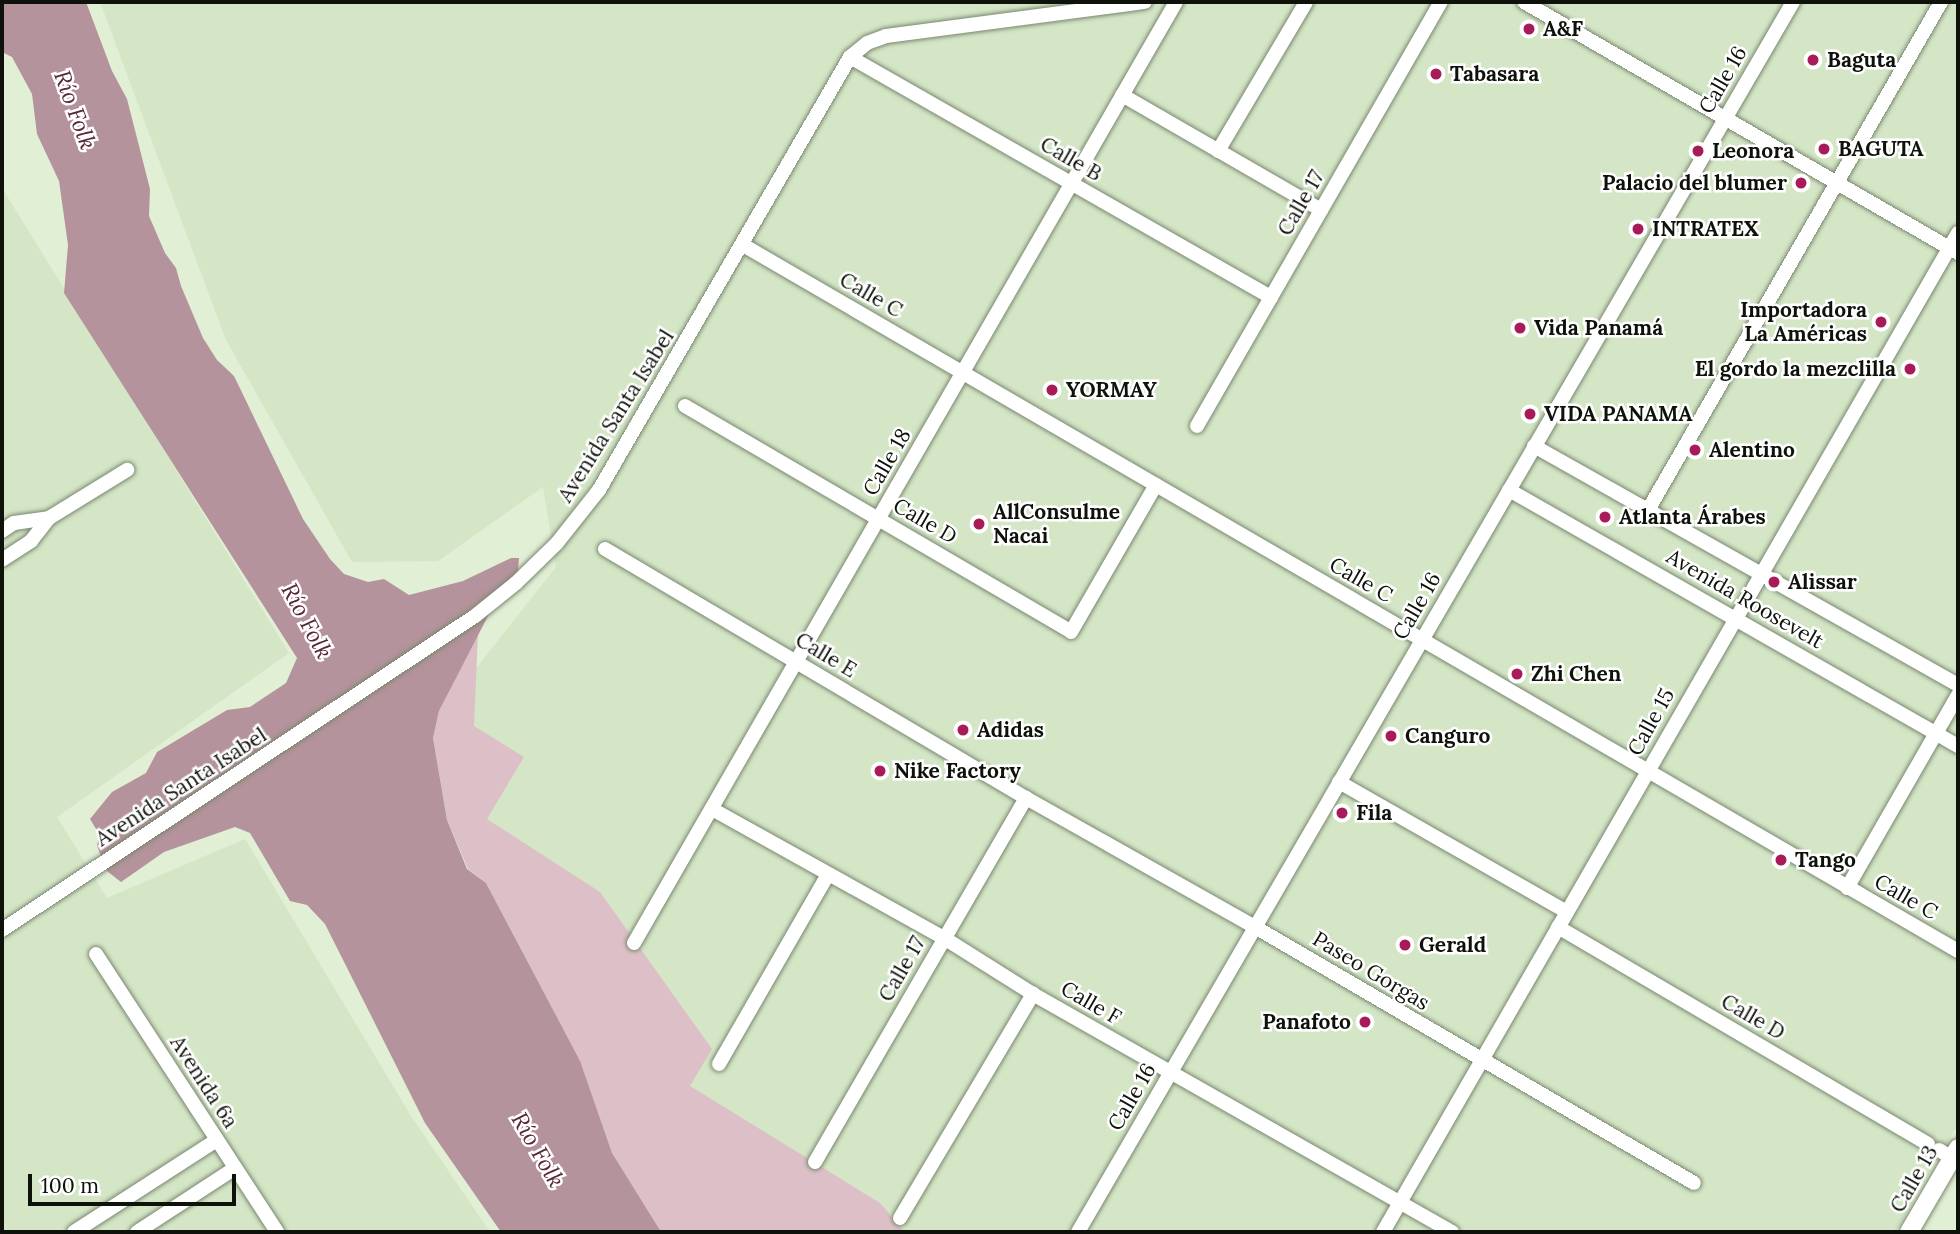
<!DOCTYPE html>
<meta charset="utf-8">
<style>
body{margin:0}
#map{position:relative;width:1960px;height:1234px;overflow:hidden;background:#e1efd5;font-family:Lora,serif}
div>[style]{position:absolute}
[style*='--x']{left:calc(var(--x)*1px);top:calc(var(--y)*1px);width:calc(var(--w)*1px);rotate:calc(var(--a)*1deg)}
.built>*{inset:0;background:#d4e6c6}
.green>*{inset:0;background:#ddc0c7}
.water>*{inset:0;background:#b5939c}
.roads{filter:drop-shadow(0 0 2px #7a876f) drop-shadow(0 0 2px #7a876f)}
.minor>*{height:14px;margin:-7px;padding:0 7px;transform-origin:7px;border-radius:7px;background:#fff}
.tertiary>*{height:18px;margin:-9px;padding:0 9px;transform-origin:9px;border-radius:9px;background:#fff}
.dots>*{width:19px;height:19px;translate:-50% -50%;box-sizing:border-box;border:4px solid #fff;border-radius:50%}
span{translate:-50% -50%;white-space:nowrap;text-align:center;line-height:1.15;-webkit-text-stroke:5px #fff;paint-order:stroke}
.poi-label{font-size:21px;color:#0e120a;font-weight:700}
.left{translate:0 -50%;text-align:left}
.right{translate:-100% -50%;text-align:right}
.street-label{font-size:21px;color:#0e120a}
.water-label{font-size:23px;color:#592938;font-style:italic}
.frame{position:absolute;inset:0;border:4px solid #0e120a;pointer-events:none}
.scale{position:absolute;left:28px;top:1174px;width:208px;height:32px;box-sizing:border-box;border:4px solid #0e120a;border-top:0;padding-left:9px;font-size:21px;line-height:24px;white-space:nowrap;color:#0e120a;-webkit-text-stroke:5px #fff;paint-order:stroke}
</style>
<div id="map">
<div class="built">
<div style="clip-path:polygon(100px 2px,1958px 2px,1958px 1124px,1895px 1232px,684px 1232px,474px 826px,459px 690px,556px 567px,543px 487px,438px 561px,352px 562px,226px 340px)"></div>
<div style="clip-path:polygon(2px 188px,289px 653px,57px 817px,107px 898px,245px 839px,411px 1116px,490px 1232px,2px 1232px)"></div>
</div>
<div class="green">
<div style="clip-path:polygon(478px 634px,474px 726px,524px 757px,487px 819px,600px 892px,712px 1049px,690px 1086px,880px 1203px,905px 1232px,661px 1232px,647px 1214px,612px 1153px,579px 1061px,486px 883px,468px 869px,447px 820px,433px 738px,439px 711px)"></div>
</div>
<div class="water">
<div style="clip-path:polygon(2px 2px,86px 2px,112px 71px,127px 99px,150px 189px,149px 216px,165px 253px,176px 268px,181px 286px,203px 338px,217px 360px,234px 376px,303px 519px,330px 559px,344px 574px,368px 582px,384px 579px,409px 595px,463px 581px,511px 558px,519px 558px,518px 572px,488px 616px,439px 711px,433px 738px,447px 820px,467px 869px,486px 883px,580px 1061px,612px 1153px,661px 1232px,501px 1232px,425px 1123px,325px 924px,307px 905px,290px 901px,250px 833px,235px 827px,164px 852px,121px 882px,107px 871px,97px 846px,99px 834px,90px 819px,112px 792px,146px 773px,157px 752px,227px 710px,250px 707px,286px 683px,297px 658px,64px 293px,68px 245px,59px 181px,37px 134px,32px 94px,12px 57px,2px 52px)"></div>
</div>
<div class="roads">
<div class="minor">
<div style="--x:1524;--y:2;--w:501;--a:30.04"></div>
<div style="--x:850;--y:57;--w:485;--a:29.7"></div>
<div style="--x:1122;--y:95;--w:230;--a:30"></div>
<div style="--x:1218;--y:151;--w:173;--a:-59.4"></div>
<div style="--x:743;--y:245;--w:1405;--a:30.16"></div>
<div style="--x:685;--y:406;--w:447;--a:30.3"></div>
<div style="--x:1071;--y:632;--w:170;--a:-60"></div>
<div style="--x:1197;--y:426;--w:489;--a:-60.1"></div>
<div style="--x:1534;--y:446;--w:487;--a:29.4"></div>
<div style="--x:1509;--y:490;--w:517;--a:29.69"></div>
<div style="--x:1648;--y:510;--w:586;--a:-60.02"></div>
<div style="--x:2;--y:531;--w:14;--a:-34"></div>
<div style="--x:14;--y:523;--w:35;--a:-8"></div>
<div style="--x:605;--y:549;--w:489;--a:30.6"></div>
<div style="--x:1026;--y:798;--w:263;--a:29.4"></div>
<div style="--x:1255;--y:927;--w:508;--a:30.25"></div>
<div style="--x:2;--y:560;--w:35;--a:-33"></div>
<div style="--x:31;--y:541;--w:29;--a:-52"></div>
<div style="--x:49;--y:518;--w:92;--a:-31.6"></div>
<div style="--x:1339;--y:782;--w:262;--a:29.7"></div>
<div style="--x:712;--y:809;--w:265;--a:29.1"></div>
<div style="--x:944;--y:938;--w:105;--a:32.2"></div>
<div style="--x:1033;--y:994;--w:482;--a:29.6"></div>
<div style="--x:1847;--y:888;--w:223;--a:-60.1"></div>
<div style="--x:1558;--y:927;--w:429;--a:30.4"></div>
<div style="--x:2;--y:930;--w:568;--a:-33.58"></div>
<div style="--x:475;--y:616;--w:53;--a:-38.8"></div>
<div style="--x:516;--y:583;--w:57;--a:-44.3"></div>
<div style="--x:557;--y:543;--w:68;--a:-51.6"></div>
<div style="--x:599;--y:490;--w:500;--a:-59.9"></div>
<div style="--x:850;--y:57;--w:22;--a:-39"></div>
<div style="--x:867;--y:43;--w:20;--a:-20"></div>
<div style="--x:886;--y:36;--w:261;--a:-7.5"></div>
<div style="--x:634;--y:943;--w:1086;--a:-60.06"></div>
<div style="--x:96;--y:954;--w:332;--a:56.9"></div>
<div style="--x:719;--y:1064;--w:217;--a:-60.1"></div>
<div style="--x:1939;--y:1150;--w:15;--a:32"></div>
<div style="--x:815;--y:1162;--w:421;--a:-59.9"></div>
<div style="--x:900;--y:1218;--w:261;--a:-59.3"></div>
<div style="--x:74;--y:1232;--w:170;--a:-32.8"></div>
<div style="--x:137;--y:1232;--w:117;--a:-33.1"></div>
<div style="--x:1078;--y:1232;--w:1423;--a:-59.83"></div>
<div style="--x:1383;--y:1232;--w:1153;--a:-60.08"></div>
</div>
<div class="tertiary">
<div style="--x:1909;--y:1232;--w:97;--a:-59.7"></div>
</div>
</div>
<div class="dots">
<div style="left:1529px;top:29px;background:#a91b58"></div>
<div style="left:1813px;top:60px;background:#a91b58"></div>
<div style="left:1436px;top:74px;background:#a91b58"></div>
<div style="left:1824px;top:149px;background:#a91b58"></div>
<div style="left:1698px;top:151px;background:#a91b58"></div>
<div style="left:1801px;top:183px;background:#a91b58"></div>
<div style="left:1638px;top:229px;background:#a91b58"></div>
<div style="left:1881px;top:322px;background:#a91b58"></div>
<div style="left:1520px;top:328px;background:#a91b58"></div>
<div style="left:1910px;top:369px;background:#a91b58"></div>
<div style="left:1052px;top:390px;background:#a91b58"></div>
<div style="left:1530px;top:414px;background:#a91b58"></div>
<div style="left:1695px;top:450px;background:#a91b58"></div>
<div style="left:1605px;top:517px;background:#a91b58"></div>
<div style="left:979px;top:524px;background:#a91b58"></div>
<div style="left:1774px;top:582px;background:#a91b58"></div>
<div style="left:1517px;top:674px;background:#a91b58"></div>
<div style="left:963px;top:730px;background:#a91b58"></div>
<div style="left:1391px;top:736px;background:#a91b58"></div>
<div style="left:880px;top:771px;background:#a91b58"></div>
<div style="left:1342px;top:813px;background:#a91b58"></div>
<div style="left:1781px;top:860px;background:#a91b58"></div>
<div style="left:1405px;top:945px;background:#a91b58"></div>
<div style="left:1365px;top:1022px;background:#a91b58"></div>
</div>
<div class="poi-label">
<span class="left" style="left:1543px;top:29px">A&amp;F</span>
<span class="left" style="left:1827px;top:60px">Baguta</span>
<span class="left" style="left:1450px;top:74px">Tabasara</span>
<span class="left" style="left:1838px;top:149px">BAGUTA</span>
<span class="left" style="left:1712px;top:151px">Leonora</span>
<span class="right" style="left:1787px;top:183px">Palacio del blumer</span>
<span class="left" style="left:1652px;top:229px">INTRATEX</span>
<span class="right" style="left:1867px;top:322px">Importadora<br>La Américas</span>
<span class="left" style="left:1534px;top:328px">Vida Panamá</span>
<span class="right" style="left:1896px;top:369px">El gordo la mezclilla</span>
<span class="left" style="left:1066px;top:390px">YORMAY</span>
<span class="left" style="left:1544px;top:414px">VIDA PANAMA</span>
<span class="left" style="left:1709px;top:450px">Alentino</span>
<span class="left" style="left:993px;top:524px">AllConsulme<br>Nacai</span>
<span class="left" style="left:1619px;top:517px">Atlanta Árabes</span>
<span class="left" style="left:1788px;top:582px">Alissar</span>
<span class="left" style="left:1531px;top:674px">Zhi Chen</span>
<span class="left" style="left:977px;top:730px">Adidas</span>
<span class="left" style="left:1405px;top:736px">Canguro</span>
<span class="left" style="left:894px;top:771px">Nike Factory</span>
<span class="left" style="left:1356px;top:813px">Fila</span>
<span class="left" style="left:1795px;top:860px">Tango</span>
<span class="left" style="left:1419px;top:945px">Gerald</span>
<span class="right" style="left:1351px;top:1022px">Panafoto</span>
</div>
<div class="street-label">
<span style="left:1723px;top:80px;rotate:-60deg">Calle 16</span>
<span style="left:1071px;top:159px;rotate:30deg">Calle B</span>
<span style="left:1301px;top:203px;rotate:-60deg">Calle 17</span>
<span style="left:871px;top:295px;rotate:30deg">Calle C</span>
<span style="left:616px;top:416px;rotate:-58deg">Avenida Santa Isabel</span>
<span style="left:887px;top:462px;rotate:-60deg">Calle 18</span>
<span style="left:925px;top:521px;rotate:30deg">Calle D</span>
<span style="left:1361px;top:580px;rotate:30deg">Calle C</span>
<span style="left:1745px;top:599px;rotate:30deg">Avenida Roosevelt</span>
<span style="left:1417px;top:606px;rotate:-60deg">Calle 16</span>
<span style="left:826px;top:655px;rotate:31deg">Calle E</span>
<span style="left:1651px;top:722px;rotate:-61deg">Calle 15</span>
<span style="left:181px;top:787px;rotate:-33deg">Avenida Santa Isabel</span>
<span style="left:1906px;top:897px;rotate:30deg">Calle C</span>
<span style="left:902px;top:969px;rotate:-60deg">Calle 17</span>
<span style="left:1371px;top:971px;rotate:31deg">Paseo Gorgas</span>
<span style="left:1091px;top:1003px;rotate:30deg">Calle F</span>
<span style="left:1753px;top:1017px;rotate:30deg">Calle D</span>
<span style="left:204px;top:1082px;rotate:57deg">Avenida 6a</span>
<span style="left:1132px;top:1097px;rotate:-60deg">Calle 16</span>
<span style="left:1914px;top:1179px;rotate:-60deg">Calle 13</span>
</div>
<div class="water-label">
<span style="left:75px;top:110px;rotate:70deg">Río Folk</span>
<span style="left:307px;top:621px;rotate:62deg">Río Folk</span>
<span style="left:538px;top:1150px;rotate:60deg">Río Folk</span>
</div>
<div class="frame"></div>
<div class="scale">100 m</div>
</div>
